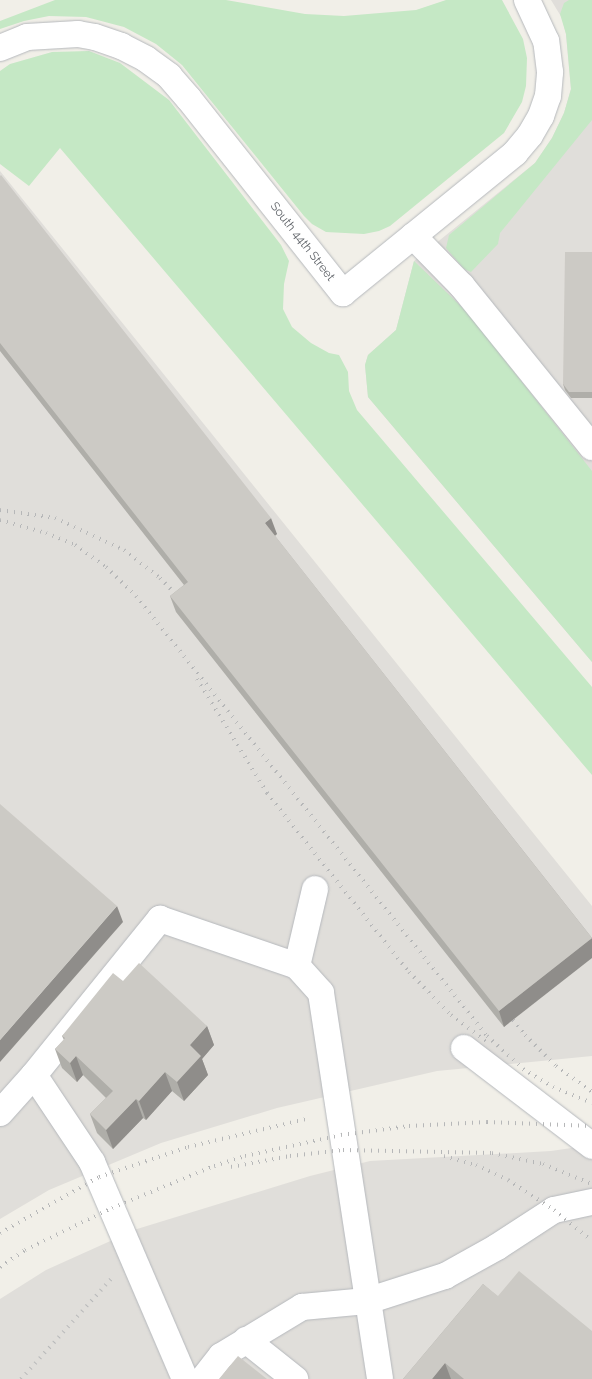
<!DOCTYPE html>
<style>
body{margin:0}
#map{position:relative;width:592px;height:1379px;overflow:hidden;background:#f1efe8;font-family:Raleway,sans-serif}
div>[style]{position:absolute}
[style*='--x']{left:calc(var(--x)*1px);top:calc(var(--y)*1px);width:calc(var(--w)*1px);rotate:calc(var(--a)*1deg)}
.industrial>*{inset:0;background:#e0deda}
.green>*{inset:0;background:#c5e8c5}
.roads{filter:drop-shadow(0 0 1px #b5b8bc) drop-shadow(0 0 1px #b5b8bc)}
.minor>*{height:26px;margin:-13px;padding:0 13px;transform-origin:13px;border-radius:13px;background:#fff}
.rail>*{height:4px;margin-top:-2px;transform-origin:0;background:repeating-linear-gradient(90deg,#b6b7b8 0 1px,transparent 0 7px)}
.wall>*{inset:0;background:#afaea9}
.shaded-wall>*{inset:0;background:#8f8d8a}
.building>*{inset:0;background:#cccac5}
span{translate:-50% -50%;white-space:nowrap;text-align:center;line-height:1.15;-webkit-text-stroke:5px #fff;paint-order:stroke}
.street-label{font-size:12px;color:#5f6368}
</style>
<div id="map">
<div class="industrial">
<div style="clip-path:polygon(551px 0,592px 0,592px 662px,368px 397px,365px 365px,368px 355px,396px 330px,414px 261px,535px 163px,552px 138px,564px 113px,571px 89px,566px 34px,562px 18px)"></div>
<div style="clip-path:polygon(0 171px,592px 906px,592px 1056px,437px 1071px,277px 1108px,161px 1143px,49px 1190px,0 1219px)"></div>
<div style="clip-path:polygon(592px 1145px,592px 1379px,0 1379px,0 1299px,46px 1270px,137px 1229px,310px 1176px,370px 1161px,551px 1151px)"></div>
</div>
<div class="green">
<div style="clip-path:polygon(55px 0,226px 0,305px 14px,344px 16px,416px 10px,446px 0,502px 0,523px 39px,527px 58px,526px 86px,522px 102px,504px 133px,390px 226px,379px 231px,364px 234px,326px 232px,312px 224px,304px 216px,182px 65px,156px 44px,124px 27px,86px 17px,49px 16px,24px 21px,0 29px,0 21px)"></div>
<div style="clip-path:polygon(569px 0,592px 0,592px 120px,500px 233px,498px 244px,471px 272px,464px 269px,446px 248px,449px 235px,535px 163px,552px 138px,564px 113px,571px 89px,566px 34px,560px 14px,564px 3px)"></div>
<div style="clip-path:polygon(89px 51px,120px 63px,169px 100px,281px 245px,289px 261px,284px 284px,283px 309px,292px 327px,311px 343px,329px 353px,339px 355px,348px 372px,349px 391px,357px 410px,592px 687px,592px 775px,60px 148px,29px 186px,0 164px,0 71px,10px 64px,52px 52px)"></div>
<div style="clip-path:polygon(414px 261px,467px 312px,592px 471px,592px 662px,368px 397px,365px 365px,368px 355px,396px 330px)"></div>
</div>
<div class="roads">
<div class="minor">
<div style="--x:0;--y:48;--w:29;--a:-22"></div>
<div style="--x:27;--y:37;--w:51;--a:-3.4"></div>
<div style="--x:78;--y:34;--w:17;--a:10"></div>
<div style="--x:95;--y:37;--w:28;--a:19"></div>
<div style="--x:121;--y:46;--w:28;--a:27"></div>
<div style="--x:146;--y:59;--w:29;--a:36"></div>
<div style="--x:169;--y:76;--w:30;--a:49"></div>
<div style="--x:189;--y:99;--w:248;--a:51.6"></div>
<div style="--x:343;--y:293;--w:222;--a:-39.1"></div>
<div style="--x:515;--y:153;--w:23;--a:-50"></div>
<div style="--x:530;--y:135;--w:22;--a:-60"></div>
<div style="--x:541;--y:116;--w:21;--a:-71"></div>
<div style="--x:548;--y:96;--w:24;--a:-85"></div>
<div style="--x:550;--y:72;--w:31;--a:-97"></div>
<div style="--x:546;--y:41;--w:45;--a:-114.9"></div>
<div style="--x:413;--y:236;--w:70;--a:45.6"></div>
<div style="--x:462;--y:286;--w:207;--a:51.1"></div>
<div style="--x:297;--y:966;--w:79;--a:-76.8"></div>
<div style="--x:464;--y:1048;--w:161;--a:37.4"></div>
<div style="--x:34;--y:1075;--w:105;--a:56.3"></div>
<div style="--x:92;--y:1162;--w:236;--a:66.8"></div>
<div style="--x:0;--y:1113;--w:51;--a:-48.2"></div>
<div style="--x:34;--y:1075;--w:201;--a:-51.1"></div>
<div style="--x:160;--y:919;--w:145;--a:18.9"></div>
<div style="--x:297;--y:966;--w:36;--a:48"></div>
<div style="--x:321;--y:993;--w:390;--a:81.3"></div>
<div style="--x:246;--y:1340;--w:63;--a:38.5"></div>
<div style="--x:203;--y:1379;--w:29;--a:-52"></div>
<div style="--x:221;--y:1356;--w:95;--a:-31.2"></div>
<div style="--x:302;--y:1307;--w:65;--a:-5.3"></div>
<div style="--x:367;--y:1301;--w:82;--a:-17.8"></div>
<div style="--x:445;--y:1276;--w:60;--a:-29.1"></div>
<div style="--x:497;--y:1247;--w:68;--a:-33"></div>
<div style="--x:554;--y:1210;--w:39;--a:-12"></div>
</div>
</div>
<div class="rail">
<div style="--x:0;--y:510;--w:56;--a:8.3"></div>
<div style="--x:55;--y:518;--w:76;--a:24.9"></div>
<div style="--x:124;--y:550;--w:46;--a:37.9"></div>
<div style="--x:160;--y:578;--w:35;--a:46"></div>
<div style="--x:0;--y:520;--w:48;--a:15.8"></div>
<div style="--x:46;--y:533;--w:31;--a:22"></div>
<div style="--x:75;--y:545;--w:38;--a:35"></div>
<div style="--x:106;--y:567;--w:42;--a:44"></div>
<div style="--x:136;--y:596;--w:563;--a:51.42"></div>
<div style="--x:487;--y:1036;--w:55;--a:42.1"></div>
<div style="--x:197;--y:679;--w:134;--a:58.4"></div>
<div style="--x:267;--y:793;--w:228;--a:51.6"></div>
<div style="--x:409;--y:972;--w:60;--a:45.7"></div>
<div style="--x:451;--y:1015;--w:45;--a:36.9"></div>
<div style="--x:513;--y:1020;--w:19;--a:51"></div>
<div style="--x:525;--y:1035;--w:44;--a:45"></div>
<div style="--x:556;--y:1066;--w:44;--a:35.8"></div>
<div style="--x:523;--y:1069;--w:35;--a:31"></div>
<div style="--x:553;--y:1087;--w:42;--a:22.3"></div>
<div style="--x:444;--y:1156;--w:33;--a:16"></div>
<div style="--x:476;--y:1165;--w:35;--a:25"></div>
<div style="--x:508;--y:1180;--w:55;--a:33.1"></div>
<div style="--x:554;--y:1210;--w:49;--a:39.2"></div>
<div style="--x:231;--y:1167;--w:60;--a:-10.6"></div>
<div style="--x:290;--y:1156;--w:53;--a:-6.5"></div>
<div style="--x:343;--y:1150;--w:149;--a:1.2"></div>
<div style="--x:492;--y:1153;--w:52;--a:12.2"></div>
<div style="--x:543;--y:1164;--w:53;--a:22.2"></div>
<div style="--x:0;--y:1233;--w:114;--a:-29.5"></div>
<div style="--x:99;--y:1177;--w:94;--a:-18.6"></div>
<div style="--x:188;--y:1147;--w:121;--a:-13.3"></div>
<div style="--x:0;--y:1267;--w:30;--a:-34"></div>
<div style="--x:25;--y:1250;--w:97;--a:-25.8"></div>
<div style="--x:112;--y:1208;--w:110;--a:-22.4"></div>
<div style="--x:214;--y:1166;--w:33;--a:-18"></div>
<div style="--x:245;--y:1156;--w:98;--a:-12.3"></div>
<div style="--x:341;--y:1135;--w:69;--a:-7.5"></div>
<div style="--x:409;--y:1126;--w:78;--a:-2.9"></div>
<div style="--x:487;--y:1122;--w:105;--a:2.2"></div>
<div style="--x:21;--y:1379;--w:136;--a:-48"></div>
</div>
<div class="wall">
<div style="clip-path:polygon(0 176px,277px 534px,275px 536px,592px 938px,504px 1027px,176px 612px,170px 596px,184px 585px,0 351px)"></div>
<div style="clip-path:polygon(592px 252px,592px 398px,571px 398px,565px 390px,563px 384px)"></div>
<div style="clip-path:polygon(123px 981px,207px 1026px,214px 1045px,202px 1059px,208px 1075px,184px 1101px,172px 1091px,146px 1120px,143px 1118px,113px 1149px,97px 1133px,90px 1114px,106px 1098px,83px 1075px,77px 1082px,62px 1068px,55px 1049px,64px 1040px,62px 1036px)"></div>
<div style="clip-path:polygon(483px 1284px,592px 1379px,403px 1379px)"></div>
</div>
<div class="shaded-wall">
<div style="clip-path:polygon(271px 518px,277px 534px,270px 539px,265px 523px)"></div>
<div style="clip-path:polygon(117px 906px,123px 922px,0 1062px,0 1040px)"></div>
<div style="clip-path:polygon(592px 938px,592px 958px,504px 1027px,499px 1011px)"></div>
<div style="clip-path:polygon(207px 1026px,214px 1045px,202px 1059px,208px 1075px,184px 1101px,177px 1082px,190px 1045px)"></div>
<div style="clip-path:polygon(76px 1056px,83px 1075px,77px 1082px,70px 1063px)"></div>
<div style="clip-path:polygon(165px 1072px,172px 1091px,146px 1120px,139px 1101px)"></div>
<div style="clip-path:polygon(136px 1099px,143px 1118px,113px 1149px,106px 1130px)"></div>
<div style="clip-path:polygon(445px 1363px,451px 1379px,432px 1379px)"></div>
</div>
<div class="building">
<div style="clip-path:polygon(1px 175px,271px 518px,265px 523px,592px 938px,499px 1011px,170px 596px,188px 582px,0 343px,0 176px)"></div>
<div style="clip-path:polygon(565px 252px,592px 252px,592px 392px,569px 392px,563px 384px)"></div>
<div style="clip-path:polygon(0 804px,117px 906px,0 1040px)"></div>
<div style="clip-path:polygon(139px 963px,207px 1026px,190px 1045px,201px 1056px,177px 1082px,165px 1072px,139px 1101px,136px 1099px,106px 1130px,90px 1114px,113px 1091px,76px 1056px,70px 1063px,55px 1049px,65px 1038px,62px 1036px,113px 973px,123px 981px)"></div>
<div style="clip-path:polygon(519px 1271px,592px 1331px,592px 1379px,464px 1379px,445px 1363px,432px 1379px,403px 1379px,483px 1284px,498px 1296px)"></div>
<div style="clip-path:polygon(238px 1356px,267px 1379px,219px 1379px)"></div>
</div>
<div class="street-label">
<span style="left:302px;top:242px;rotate:52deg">South 44th Street</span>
</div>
</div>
